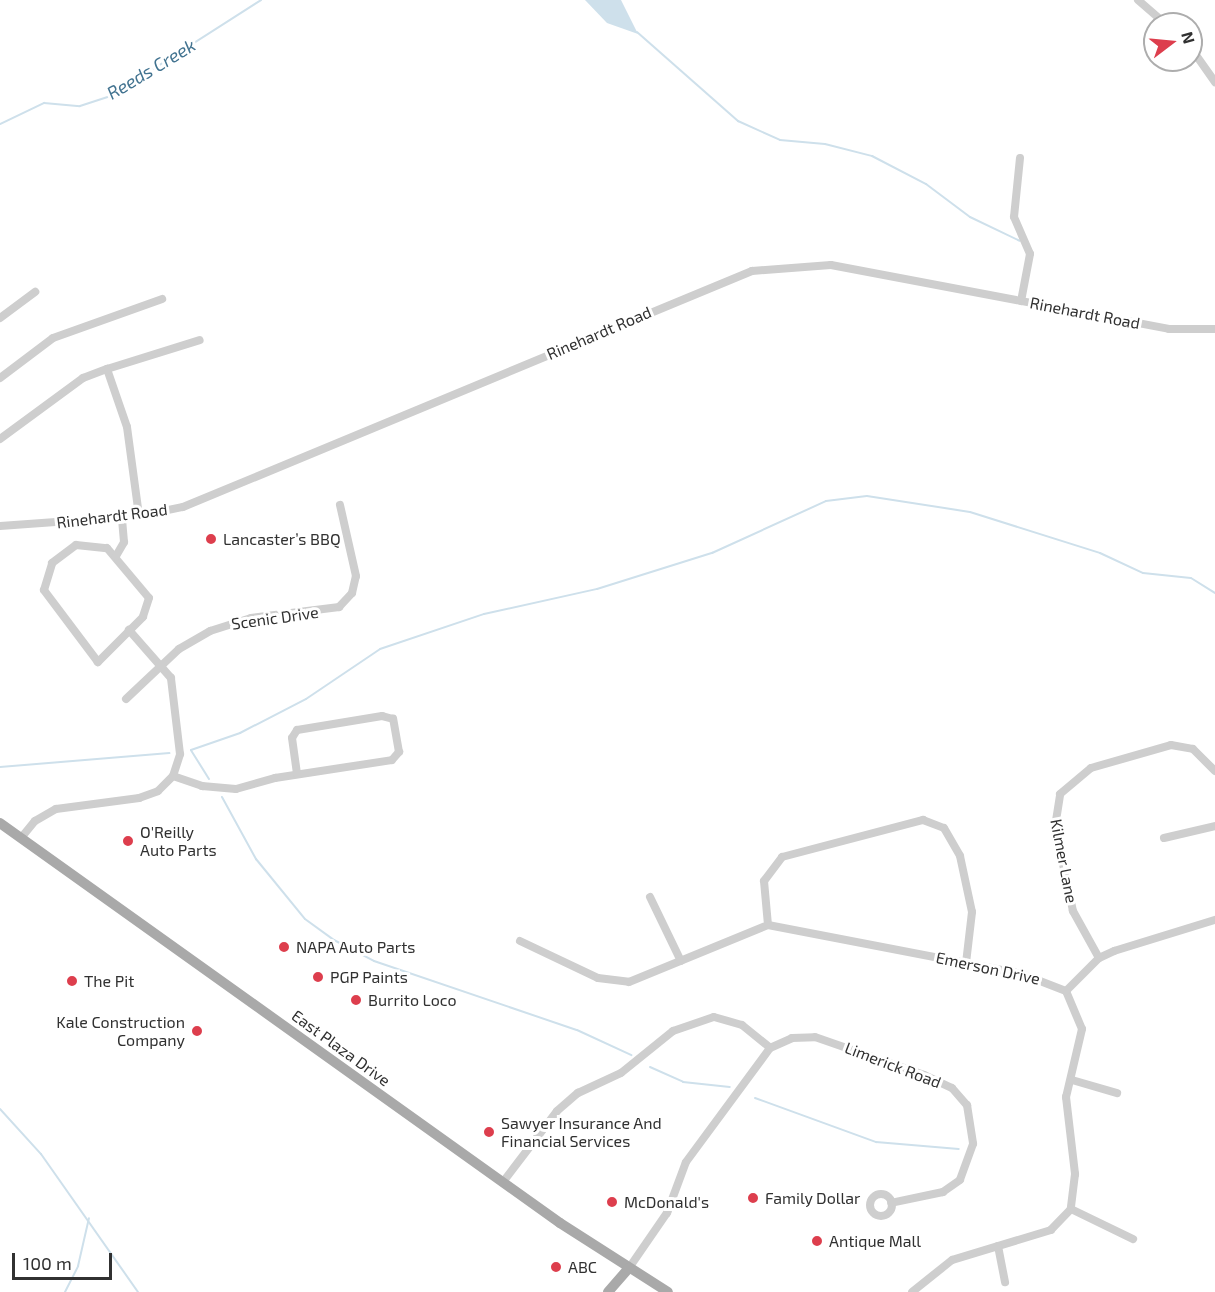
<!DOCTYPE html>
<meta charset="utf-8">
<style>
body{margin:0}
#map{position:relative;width:1215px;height:1292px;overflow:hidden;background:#fff;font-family:"Exo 2",sans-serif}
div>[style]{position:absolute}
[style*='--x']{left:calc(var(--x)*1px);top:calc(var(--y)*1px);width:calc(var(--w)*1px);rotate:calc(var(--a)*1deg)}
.water>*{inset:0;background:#cee0eb}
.stream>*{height:2px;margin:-1px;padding:0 1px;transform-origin:1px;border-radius:1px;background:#cee0eb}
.minor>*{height:8px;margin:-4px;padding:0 4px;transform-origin:4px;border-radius:4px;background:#cecece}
.minor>.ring{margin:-4px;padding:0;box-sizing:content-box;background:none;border:8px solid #cecece;border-radius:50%}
.major>*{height:10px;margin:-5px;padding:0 5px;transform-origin:5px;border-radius:5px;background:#a9a9a9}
.dots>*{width:16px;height:16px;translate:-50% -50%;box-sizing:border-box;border:3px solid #fff;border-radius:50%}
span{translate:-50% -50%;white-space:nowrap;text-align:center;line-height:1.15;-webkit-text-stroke:6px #fff;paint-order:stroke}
.street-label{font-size:16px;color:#313131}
.poi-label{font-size:16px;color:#313131}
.left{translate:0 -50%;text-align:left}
.right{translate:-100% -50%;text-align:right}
.water-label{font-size:18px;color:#427390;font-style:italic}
.north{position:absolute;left:1143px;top:12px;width:60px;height:60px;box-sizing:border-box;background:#fff;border:2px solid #adadad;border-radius:50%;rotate:74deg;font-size:16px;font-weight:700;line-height:24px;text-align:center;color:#313131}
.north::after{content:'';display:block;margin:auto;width:21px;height:27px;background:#dd3e4d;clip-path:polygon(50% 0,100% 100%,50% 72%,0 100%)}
.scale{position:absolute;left:12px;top:1253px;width:100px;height:27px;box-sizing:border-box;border:3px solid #313131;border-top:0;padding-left:8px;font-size:18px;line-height:21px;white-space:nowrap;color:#313131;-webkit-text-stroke:4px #fff;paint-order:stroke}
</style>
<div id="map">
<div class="water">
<div style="clip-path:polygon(585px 0,621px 0,638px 34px,607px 23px)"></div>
</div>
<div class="stream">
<div style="--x:637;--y:32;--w:135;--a:41.4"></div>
<div style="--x:738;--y:121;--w:46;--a:24.3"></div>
<div style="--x:780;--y:140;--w:45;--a:5.1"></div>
<div style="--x:825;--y:144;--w:49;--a:14.3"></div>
<div style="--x:872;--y:156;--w:61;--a:27.4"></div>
<div style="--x:926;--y:184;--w:55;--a:36.9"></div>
<div style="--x:970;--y:217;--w:55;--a:25.6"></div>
<div style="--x:0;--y:124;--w:49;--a:-25.5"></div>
<div style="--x:44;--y:103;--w:36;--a:5"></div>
<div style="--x:80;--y:106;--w:33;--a:-18"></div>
<div style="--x:111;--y:96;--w:178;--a:-32.6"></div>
<div style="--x:0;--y:767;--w:170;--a:-4.7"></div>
<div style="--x:209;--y:779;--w:34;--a:-122"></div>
<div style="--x:191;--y:750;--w:52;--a:-19.1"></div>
<div style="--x:240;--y:733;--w:74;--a:-27.3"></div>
<div style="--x:306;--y:699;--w:89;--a:-34"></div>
<div style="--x:380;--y:649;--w:110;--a:-18.6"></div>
<div style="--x:484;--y:614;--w:116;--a:-12.5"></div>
<div style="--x:597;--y:589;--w:121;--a:-17.4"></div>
<div style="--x:712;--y:553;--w:125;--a:-24.5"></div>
<div style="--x:826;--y:501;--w:41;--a:-7"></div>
<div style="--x:867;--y:496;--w:104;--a:8.8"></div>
<div style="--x:970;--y:512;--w:136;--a:17.5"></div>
<div style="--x:1100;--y:553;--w:47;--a:24.9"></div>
<div style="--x:1143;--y:573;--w:48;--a:5.9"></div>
<div style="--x:1191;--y:578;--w:28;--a:32"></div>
<div style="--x:222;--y:797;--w:71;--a:61.3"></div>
<div style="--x:256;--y:859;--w:77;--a:50.8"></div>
<div style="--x:305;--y:919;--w:36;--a:36"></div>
<div style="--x:334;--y:940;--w:45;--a:27.7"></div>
<div style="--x:374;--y:961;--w:214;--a:18.8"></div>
<div style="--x:577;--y:1030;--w:60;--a:24.8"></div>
<div style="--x:650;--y:1067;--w:36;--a:24"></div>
<div style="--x:683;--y:1082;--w:47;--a:6.1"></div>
<div style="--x:755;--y:1098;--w:129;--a:20"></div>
<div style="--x:876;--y:1142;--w:83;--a:4.8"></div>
<div style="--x:0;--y:1109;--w:61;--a:47.7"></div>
<div style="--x:41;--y:1154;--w:169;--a:54.9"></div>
<div style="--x:65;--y:1292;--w:29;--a:-63"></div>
<div style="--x:78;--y:1266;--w:49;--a:-77.1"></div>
</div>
<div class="minor">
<div style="--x:1138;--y:0;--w:37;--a:41"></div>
<div style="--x:1191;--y:48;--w:42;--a:54.8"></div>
<div style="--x:1020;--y:158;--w:59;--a:95.8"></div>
<div style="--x:1014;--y:217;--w:40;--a:66.6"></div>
<div style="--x:1030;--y:254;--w:48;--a:100.8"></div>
<div style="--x:0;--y:318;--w:44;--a:-36.6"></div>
<div style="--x:107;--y:369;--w:97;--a:-17.3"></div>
<div style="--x:0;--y:378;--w:66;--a:-37"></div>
<div style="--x:53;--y:338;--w:116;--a:-19.7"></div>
<div style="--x:0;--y:439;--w:103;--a:-36.3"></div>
<div style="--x:83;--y:378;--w:26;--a:-21"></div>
<div style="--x:107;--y:369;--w:61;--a:71"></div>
<div style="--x:127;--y:427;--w:90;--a:82.3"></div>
<div style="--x:0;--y:526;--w:139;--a:-4.1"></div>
<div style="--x:139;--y:516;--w:45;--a:-11.6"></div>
<div style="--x:183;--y:507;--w:616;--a:-22.53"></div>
<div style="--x:752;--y:271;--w:79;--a:-4.3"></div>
<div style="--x:831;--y:265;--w:344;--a:10.7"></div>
<div style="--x:1169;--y:329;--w:46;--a:0"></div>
<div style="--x:76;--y:545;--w:31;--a:6"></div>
<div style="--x:107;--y:548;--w:65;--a:50"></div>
<div style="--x:149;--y:598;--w:20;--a:108"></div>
<div style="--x:143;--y:617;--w:64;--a:135"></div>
<div style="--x:98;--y:662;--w:90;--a:-126.9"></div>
<div style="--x:44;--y:590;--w:28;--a:-73"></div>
<div style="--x:52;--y:563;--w:30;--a:-37"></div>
<div style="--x:116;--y:556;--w:16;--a:-60"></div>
<div style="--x:124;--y:542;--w:25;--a:-95"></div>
<div style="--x:126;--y:699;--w:73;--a:-43.3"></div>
<div style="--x:179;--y:649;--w:36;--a:-30"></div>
<div style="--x:210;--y:631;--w:43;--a:-17.6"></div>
<div style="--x:251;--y:618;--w:89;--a:-7.1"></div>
<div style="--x:339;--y:607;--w:19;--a:-47"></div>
<div style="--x:352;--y:593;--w:17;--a:-77"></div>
<div style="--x:356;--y:576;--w:73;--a:-102.7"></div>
<div style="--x:173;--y:776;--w:31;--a:19"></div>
<div style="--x:202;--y:786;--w:34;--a:5"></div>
<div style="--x:236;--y:789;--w:41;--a:-15.8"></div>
<div style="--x:275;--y:778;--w:118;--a:-8.7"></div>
<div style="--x:392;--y:760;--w:11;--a:-49"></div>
<div style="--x:399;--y:752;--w:34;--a:-100"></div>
<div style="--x:393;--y:719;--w:11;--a:-165"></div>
<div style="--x:382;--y:716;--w:86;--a:170.6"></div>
<div style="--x:297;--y:730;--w:9;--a:122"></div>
<div style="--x:292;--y:738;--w:36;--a:82"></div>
<div style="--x:21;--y:838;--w:22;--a:-51"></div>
<div style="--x:35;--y:821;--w:24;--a:-30"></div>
<div style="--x:56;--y:809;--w:84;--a:-7.5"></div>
<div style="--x:139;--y:798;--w:20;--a:-20"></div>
<div style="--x:158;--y:791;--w:21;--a:-45"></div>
<div style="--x:173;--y:776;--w:23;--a:-72"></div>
<div style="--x:180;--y:754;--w:77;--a:-96.8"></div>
<div style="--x:171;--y:678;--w:64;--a:-131.2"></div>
<div style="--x:1164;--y:838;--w:52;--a:-13.2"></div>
<div style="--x:650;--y:897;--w:71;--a:64.2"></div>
<div style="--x:768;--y:925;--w:44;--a:-95.2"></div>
<div style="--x:764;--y:881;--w:30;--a:-53"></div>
<div style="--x:782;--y:857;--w:146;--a:-14.7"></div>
<div style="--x:923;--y:820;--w:22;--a:21"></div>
<div style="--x:944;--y:828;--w:32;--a:60"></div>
<div style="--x:960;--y:856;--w:57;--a:77.9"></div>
<div style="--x:972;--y:912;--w:51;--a:96.7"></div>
<div style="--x:520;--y:941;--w:86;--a:25.4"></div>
<div style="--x:598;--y:978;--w:31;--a:7"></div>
<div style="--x:629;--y:982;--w:150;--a:-22.3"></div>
<div style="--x:768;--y:925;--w:259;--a:10.9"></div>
<div style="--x:1022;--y:974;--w:47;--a:21.1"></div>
<div style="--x:1066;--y:991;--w:41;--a:67.2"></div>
<div style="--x:1082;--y:1029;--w:70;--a:103.2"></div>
<div style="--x:1066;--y:1097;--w:78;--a:83.3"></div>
<div style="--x:1075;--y:1174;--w:35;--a:97"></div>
<div style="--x:1071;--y:1209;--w:29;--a:134"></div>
<div style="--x:1051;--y:1230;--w:103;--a:163.1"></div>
<div style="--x:952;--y:1260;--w:51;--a:141.3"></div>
<div style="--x:1099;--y:958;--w:54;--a:-119"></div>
<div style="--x:1073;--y:911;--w:86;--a:-102.1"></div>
<div style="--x:1055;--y:827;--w:33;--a:-81"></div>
<div style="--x:1060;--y:794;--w:40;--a:-40"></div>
<div style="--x:1091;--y:768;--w:83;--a:-16"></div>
<div style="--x:1171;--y:745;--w:22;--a:10"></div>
<div style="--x:1193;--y:749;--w:31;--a:45"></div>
<div style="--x:1066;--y:991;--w:47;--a:-45"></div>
<div style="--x:1099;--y:958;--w:17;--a:-25"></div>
<div style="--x:1114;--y:951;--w:106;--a:-17.1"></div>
<div style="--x:1072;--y:1080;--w:47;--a:16.1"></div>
<div style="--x:503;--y:1182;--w:89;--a:-52.7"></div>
<div style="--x:557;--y:1111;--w:28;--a:-41"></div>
<div style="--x:578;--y:1093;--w:47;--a:-24.9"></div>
<div style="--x:621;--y:1073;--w:67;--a:-38.9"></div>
<div style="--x:673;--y:1031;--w:43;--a:-18.9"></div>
<div style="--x:714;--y:1017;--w:29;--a:16"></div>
<div style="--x:742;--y:1025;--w:36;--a:39"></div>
<div class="ring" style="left:870px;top:1194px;width:14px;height:14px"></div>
<div style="--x:1071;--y:1209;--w:69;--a:25.8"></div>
<div style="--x:998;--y:1246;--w:37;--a:79"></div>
<div style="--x:629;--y:1268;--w:67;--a:-55.4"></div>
<div style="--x:667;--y:1213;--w:54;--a:-69.6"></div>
<div style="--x:686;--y:1162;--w:142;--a:-53.6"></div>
<div style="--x:770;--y:1048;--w:24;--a:-24"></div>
<div style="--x:792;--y:1038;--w:23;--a:-2"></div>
<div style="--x:815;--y:1037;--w:115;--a:19.2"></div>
<div style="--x:924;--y:1075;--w:31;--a:25"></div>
<div style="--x:952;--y:1088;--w:23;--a:49"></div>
<div style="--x:967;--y:1105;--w:39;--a:81"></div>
<div style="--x:973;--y:1144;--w:38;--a:110"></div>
<div style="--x:960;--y:1180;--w:21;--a:145"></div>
<div style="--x:943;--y:1192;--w:53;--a:168.1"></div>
</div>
<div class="major">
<div style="--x:0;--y:823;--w:688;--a:35.54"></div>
<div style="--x:560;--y:1223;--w:128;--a:32.6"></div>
<div style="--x:608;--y:1292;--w:32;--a:-49"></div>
</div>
<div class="dots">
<div style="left:211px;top:539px;background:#dd3e4d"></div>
<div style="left:128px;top:841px;background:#dd3e4d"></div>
<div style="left:284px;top:947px;background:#dd3e4d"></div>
<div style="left:318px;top:977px;background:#dd3e4d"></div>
<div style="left:72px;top:981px;background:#dd3e4d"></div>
<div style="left:356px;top:1000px;background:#dd3e4d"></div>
<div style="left:197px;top:1031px;background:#dd3e4d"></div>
<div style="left:489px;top:1132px;background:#dd3e4d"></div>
<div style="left:753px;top:1198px;background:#dd3e4d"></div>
<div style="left:612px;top:1202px;background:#dd3e4d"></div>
<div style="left:817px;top:1241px;background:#dd3e4d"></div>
<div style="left:556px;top:1267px;background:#dd3e4d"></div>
</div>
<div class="street-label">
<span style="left:1085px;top:313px;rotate:11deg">Rinehardt Road</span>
<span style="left:599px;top:333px;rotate:-23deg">Rinehardt Road</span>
<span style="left:112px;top:516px;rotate:-7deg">Rinehardt Road</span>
<span style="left:275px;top:618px;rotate:-8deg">Scenic Drive</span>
<span style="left:1064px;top:861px;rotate:79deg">Kilmer Lane</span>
<span style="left:988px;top:968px;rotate:12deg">Emerson Drive</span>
<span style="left:341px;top:1048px;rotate:36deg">East Plaza Drive</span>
<span style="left:893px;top:1065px;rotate:21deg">Limerick Road</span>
</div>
<div class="poi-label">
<span class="left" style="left:223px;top:539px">Lancaster’s BBQ</span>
<span class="left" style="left:140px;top:841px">O'Reilly<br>Auto Parts</span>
<span class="left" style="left:296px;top:947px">NAPA Auto Parts</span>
<span class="left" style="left:330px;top:977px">PGP Paints</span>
<span class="left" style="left:84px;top:981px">The Pit</span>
<span class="left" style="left:368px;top:1000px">Burrito Loco</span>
<span class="right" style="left:185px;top:1031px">Kale Construction<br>Company</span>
<span class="left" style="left:501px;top:1132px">Sawyer Insurance And<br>Financial Services</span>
<span class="left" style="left:765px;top:1198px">Family Dollar</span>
<span class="left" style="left:624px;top:1202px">McDonald's</span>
<span class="left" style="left:829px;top:1241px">Antique Mall</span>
<span class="left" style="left:568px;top:1267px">ABC</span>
</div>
<div class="water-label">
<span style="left:151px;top:69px;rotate:-31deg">Reeds Creek</span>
</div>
<div class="north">N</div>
<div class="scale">100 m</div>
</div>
